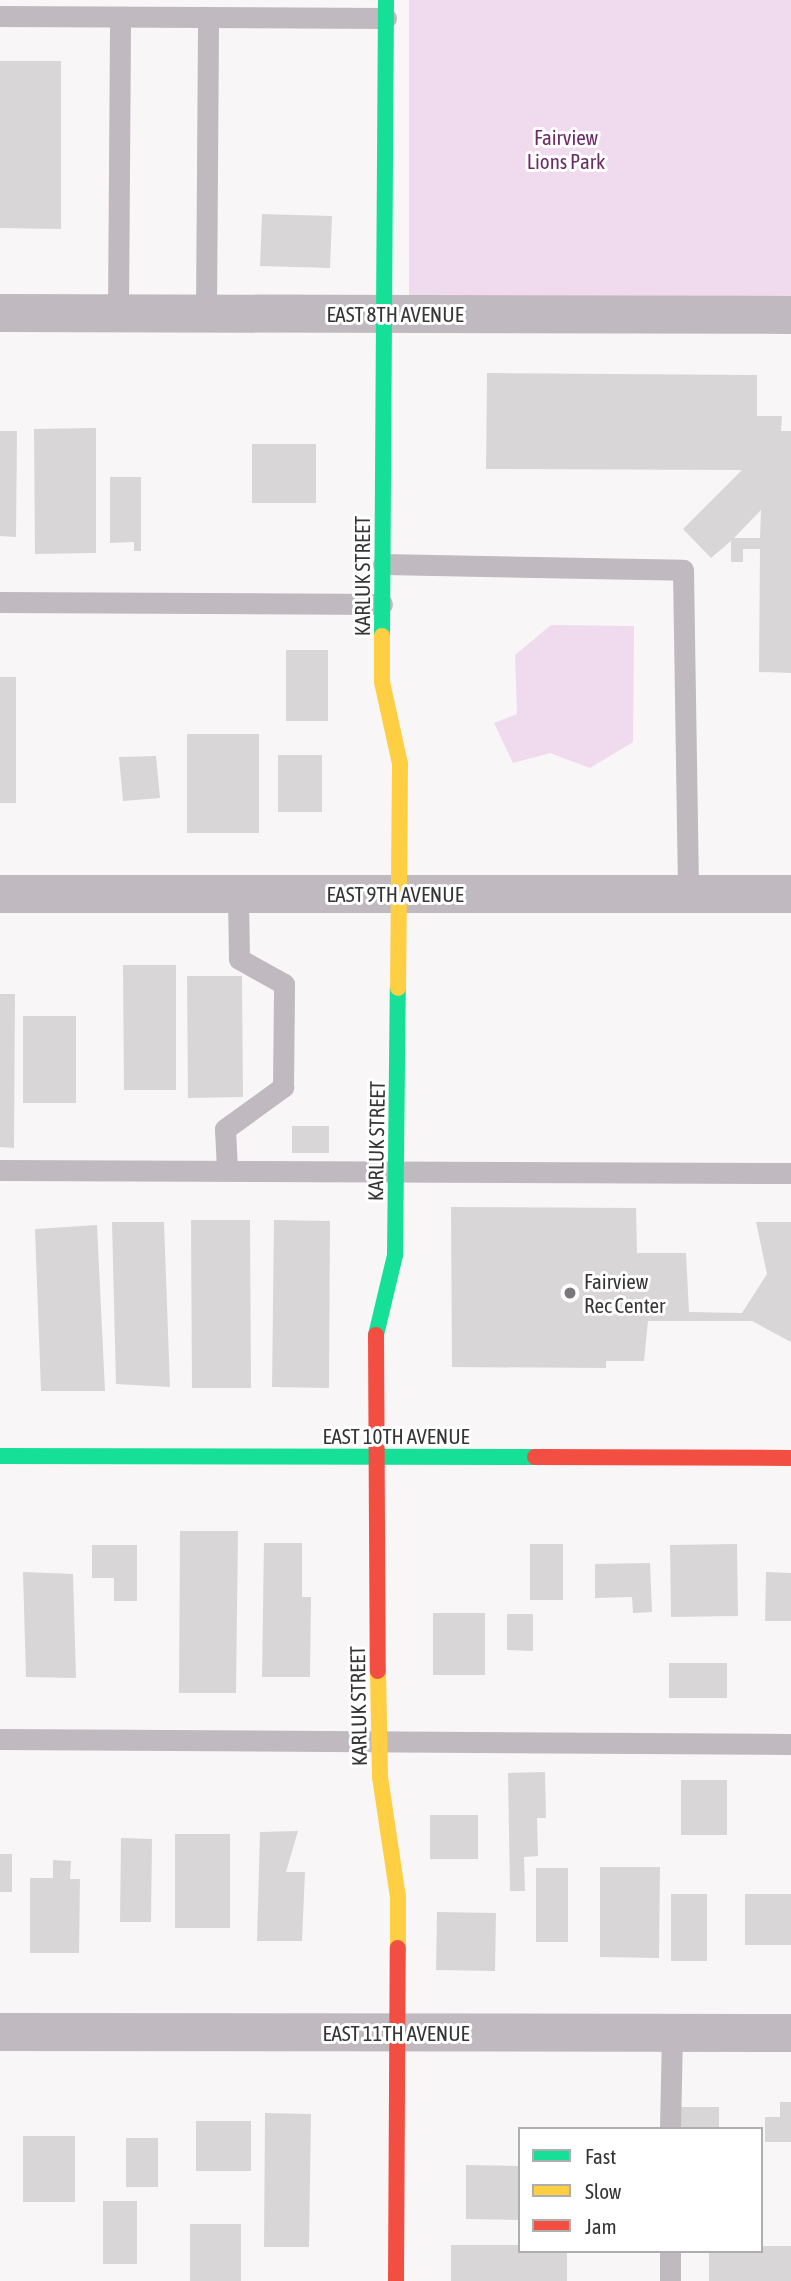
<!DOCTYPE html>
<style>
body{margin:0}
#map{position:relative;width:791px;height:2281px;overflow:hidden;background:#f9f6f8;font-family:"Asap Condensed",sans-serif}
div>[style]{position:absolute}
[style*='--x']{left:calc(var(--x)*1px);top:calc(var(--y)*1px);width:calc(var(--w)*1px);rotate:calc(var(--a)*1deg)}
.green>*{inset:0;background:#f0daee}
.building>*{inset:0;background:#d9d6d8}
.lane>*{height:21px;margin:-10.5px;padding:0 10.5px;transform-origin:10.5px;border-radius:10.5px;background:#c0b9bf}
.street>*{height:38px;margin:-19px;padding:0 19px;transform-origin:19px;border-radius:19px;background:#c0b9bf}
.fast>*{height:16px;margin:-8px;padding:0 8px;transform-origin:8px;border-radius:8px;background:#16e098}
.slow>*{height:16px;margin:-8px;padding:0 8px;transform-origin:8px;border-radius:8px;background:#ffcf43}
.jam>*{height:16px;margin:-8px;padding:0 8px;transform-origin:8px;border-radius:8px;background:#f24e42}
.dots>*{width:19px;height:19px;translate:-50% -50%;box-sizing:border-box;border:4px solid #fff;border-radius:50%}
span{translate:-50% -50%;white-space:nowrap;text-align:center;line-height:1.15;-webkit-text-stroke:6px #fff;paint-order:stroke}
.park-label{font-size:21px;color:#6a2b67}
.street-label{font-size:21px;color:#363436}
.poi-label{font-size:21px;color:#363436}
.left{translate:0 -50%;text-align:left}
.legend{position:absolute;left:518px;top:2127px;width:245px;height:126px;box-sizing:border-box;background:#fff;border:2px solid #afaeaf;margin:0;padding:9px 12px;list-style:none;font-size:21px;color:#363436}
.legend li{display:flex;align-items:center;gap:14px;height:35px}
.legend b{width:35px;border:2px solid #afaeaf}
</style>
<div id="map">
<div class="green">
<div style="clip-path:polygon(409px 0,791px 0,791px 296px,409px 302px)"></div>
<div style="clip-path:polygon(551px 625px,634px 626px,633px 742px,590px 768px,550px 753px,513px 763px,494px 723px,517px 714px,515px 655px)"></div>
</div>
<div class="building">
<div style="clip-path:polygon(0 61px,61px 61px,61px 229px,0 228px)"></div>
<div style="clip-path:polygon(262px 214px,332px 216px,330px 268px,260px 266px)"></div>
<div style="clip-path:polygon(evenodd,487px 373px,757px 375px,757px 416px,782px 416px,781px 431px,791px 431px,791px 673px,759px 672px,760px 549px,743px 549px,743px 562px,731px 562px,731px 541px,711px 558px,683px 529px,742px 470px,486px 469px,487px 373px,761px 510px,760px 538px,734px 538px,761px 510px)"></div>
<div style="clip-path:polygon(96px 428px,96px 553px,35px 554px,34px 429px)"></div>
<div style="clip-path:polygon(0 431px,17px 431px,16px 537px,0 536px)"></div>
<div style="clip-path:polygon(252px 444px,316px 444px,316px 503px,252px 503px)"></div>
<div style="clip-path:polygon(110px 477px,141px 477px,141px 551px,134px 551px,134px 542px,110px 543px)"></div>
<div style="clip-path:polygon(286px 650px,328px 650px,328px 721px,286px 721px)"></div>
<div style="clip-path:polygon(0 677px,16px 677px,16px 803px,0 803px)"></div>
<div style="clip-path:polygon(187px 734px,259px 734px,259px 833px,187px 833px)"></div>
<div style="clip-path:polygon(278px 755px,322px 755px,322px 812px,278px 812px)"></div>
<div style="clip-path:polygon(156px 756px,160px 798px,123px 801px,119px 757px)"></div>
<div style="clip-path:polygon(123px 965px,176px 965px,176px 1090px,124px 1090px)"></div>
<div style="clip-path:polygon(187px 976px,242px 976px,243px 1097px,188px 1098px)"></div>
<div style="clip-path:polygon(0 994px,15px 994px,14px 1148px,0 1147px)"></div>
<div style="clip-path:polygon(23px 1016px,76px 1016px,76px 1103px,23px 1103px)"></div>
<div style="clip-path:polygon(292px 1126px,329px 1126px,329px 1153px,292px 1153px)"></div>
<div style="clip-path:polygon(451px 1207px,636px 1208px,637px 1253px,686px 1253px,689px 1312px,742px 1313px,767px 1274px,756px 1222px,791px 1222px,791px 1342px,752px 1321px,648px 1321px,644px 1361px,606px 1361px,606px 1368px,452px 1367px)"></div>
<div style="clip-path:polygon(191px 1220px,250px 1220px,251px 1388px,192px 1388px)"></div>
<div style="clip-path:polygon(274px 1220px,330px 1221px,329px 1388px,272px 1387px)"></div>
<div style="clip-path:polygon(112px 1222px,164px 1222px,170px 1387px,116px 1384px)"></div>
<div style="clip-path:polygon(97px 1225px,105px 1391px,41px 1391px,35px 1229px)"></div>
<div style="clip-path:polygon(180px 1531px,238px 1531px,236px 1693px,179px 1693px)"></div>
<div style="clip-path:polygon(264px 1543px,302px 1543px,302px 1597px,311px 1597px,310px 1677px,262px 1677px)"></div>
<div style="clip-path:polygon(530px 1544px,563px 1544px,563px 1600px,530px 1600px)"></div>
<div style="clip-path:polygon(737px 1544px,738px 1616px,671px 1617px,670px 1545px)"></div>
<div style="clip-path:polygon(92px 1545px,137px 1545px,137px 1601px,114px 1601px,114px 1578px,92px 1578px)"></div>
<div style="clip-path:polygon(650px 1563px,652px 1612px,633px 1613px,632px 1597px,595px 1598px,595px 1564px)"></div>
<div style="clip-path:polygon(23px 1572px,73px 1574px,76px 1678px,26px 1677px)"></div>
<div style="clip-path:polygon(766px 1572px,791px 1573px,791px 1621px,765px 1621px)"></div>
<div style="clip-path:polygon(433px 1613px,485px 1613px,485px 1675px,433px 1675px)"></div>
<div style="clip-path:polygon(507px 1614px,533px 1614px,533px 1651px,507px 1650px)"></div>
<div style="clip-path:polygon(669px 1663px,727px 1663px,727px 1698px,669px 1698px)"></div>
<div style="clip-path:polygon(545px 1772px,546px 1818px,537px 1818px,538px 1856px,524px 1857px,525px 1891px,510px 1891px,508px 1773px)"></div>
<div style="clip-path:polygon(681px 1780px,727px 1780px,727px 1835px,681px 1835px)"></div>
<div style="clip-path:polygon(430px 1815px,478px 1815px,478px 1859px,430px 1859px)"></div>
<div style="clip-path:polygon(298px 1831px,286px 1872px,305px 1872px,302px 1941px,257px 1941px,260px 1832px)"></div>
<div style="clip-path:polygon(175px 1834px,230px 1834px,230px 1928px,175px 1928px)"></div>
<div style="clip-path:polygon(121px 1838px,152px 1839px,151px 1922px,120px 1922px)"></div>
<div style="clip-path:polygon(0 1854px,12px 1854px,12px 1892px,0 1892px)"></div>
<div style="clip-path:polygon(53px 1860px,71px 1861px,70px 1879px,80px 1879px,79px 1953px,30px 1953px,30px 1878px,53px 1878px)"></div>
<div style="clip-path:polygon(600px 1867px,660px 1867px,659px 1958px,600px 1957px)"></div>
<div style="clip-path:polygon(536px 1868px,568px 1868px,568px 1942px,536px 1942px)"></div>
<div style="clip-path:polygon(671px 1894px,707px 1894px,707px 1961px,671px 1961px)"></div>
<div style="clip-path:polygon(745px 1894px,791px 1894px,791px 1945px,745px 1945px)"></div>
<div style="clip-path:polygon(437px 1912px,496px 1913px,495px 1971px,436px 1970px)"></div>
<div style="clip-path:polygon(780px 2102px,791px 2102px,791px 2142px,765px 2142px,765px 2117px,780px 2117px)"></div>
<div style="clip-path:polygon(681px 2107px,719px 2107px,719px 2129px,681px 2129px)"></div>
<div style="clip-path:polygon(265px 2113px,311px 2114px,309px 2247px,264px 2247px)"></div>
<div style="clip-path:polygon(196px 2121px,251px 2121px,251px 2171px,196px 2171px)"></div>
<div style="clip-path:polygon(23px 2136px,75px 2136px,75px 2202px,23px 2202px)"></div>
<div style="clip-path:polygon(126px 2138px,158px 2138px,158px 2187px,126px 2187px)"></div>
<div style="clip-path:polygon(466px 2165px,520px 2166px,520px 2220px,466px 2219px)"></div>
<div style="clip-path:polygon(103px 2201px,137px 2201px,137px 2264px,103px 2264px)"></div>
<div style="clip-path:polygon(190px 2224px,241px 2224px,241px 2281px,190px 2281px)"></div>
<div style="clip-path:polygon(451px 2245px,520px 2245px,520px 2251px,567px 2251px,567px 2281px,451px 2281px)"></div>
<div style="clip-path:polygon(761px 2246px,791px 2246px,791px 2281px,709px 2281px,709px 2251px,761px 2251px)"></div>
</div>
<div class="lane">
<div style="--x:0;--y:16;--w:386;--a:0.3"></div>
<div style="--x:118;--y:314;--w:297;--a:-89.6"></div>
<div style="--x:206;--y:314;--w:297;--a:-89.6"></div>
<div style="--x:383;--y:564;--w:300;--a:1.1"></div>
<div style="--x:683;--y:570;--w:324;--a:89.1"></div>
<div style="--x:0;--y:602;--w:382;--a:0.3"></div>
<div style="--x:227;--y:1169;--w:40;--a:-92.9"></div>
<div style="--x:225;--y:1129;--w:72;--a:-35.9"></div>
<div style="--x:283;--y:1087;--w:103;--a:-89.4"></div>
<div style="--x:284;--y:984;--w:51;--a:-150.9"></div>
<div style="--x:239;--y:959;--w:65;--a:-90.9"></div>
<div style="--x:0;--y:1170;--w:791;--a:0.22"></div>
<div style="--x:0;--y:1739;--w:791;--a:0.36"></div>
<div style="--x:670;--y:2129;--w:96;--a:-88.8"></div>
<div style="--x:670;--y:2251;--w:30;--a:90"></div>
</div>
<div class="street">
<div style="--x:0;--y:313;--w:791;--a:0.14"></div>
<div style="--x:0;--y:894;--w:791;--a:0"></div>
<div style="--x:0;--y:2032;--w:791;--a:0.07"></div>
</div>
<div class="fast">
<div style="--x:382;--y:636;--w:636;--a:-89.64"></div>
<div style="--x:376;--y:1335;--w:82;--a:-76.6"></div>
<div style="--x:395;--y:1255;--w:267;--a:-89.4"></div>
<div style="--x:0;--y:1456;--w:535;--a:0.11"></div>
</div>
<div class="slow">
<div style="--x:382;--y:636;--w:46;--a:90"></div>
<div style="--x:382;--y:682;--w:84;--a:77.6"></div>
<div style="--x:400;--y:764;--w:224;--a:90.5"></div>
<div style="--x:378;--y:1671;--w:106;--a:88.9"></div>
<div style="--x:380;--y:1777;--w:121;--a:81.5"></div>
<div style="--x:398;--y:1897;--w:51;--a:90"></div>
</div>
<div class="jam">
<div style="--x:376;--y:1335;--w:336;--a:89.7"></div>
<div style="--x:535;--y:1457;--w:256;--a:0.2"></div>
<div style="--x:396;--y:2281;--w:333;--a:-89.7"></div>
</div>
<div class="dots">
<div style="left:570px;top:1293px;background:#7a787a"></div>
</div>
<div class="park-label">
<span style="left:566px;top:149px">Fairview<br>Lions Park</span>
</div>
<div class="street-label">
<span style="left:395px;top:314px">EAST 8TH AVENUE</span>
<span style="left:362px;top:576px;rotate:-90deg">KARLUK STREET</span>
<span style="left:395px;top:894px">EAST 9TH AVENUE</span>
<span style="left:376px;top:1141px;rotate:-89deg">KARLUK STREET</span>
<span style="left:396px;top:1436px">EAST 10TH AVENUE</span>
<span style="left:358px;top:1706px;rotate:-91deg">KARLUK STREET</span>
<span style="left:396px;top:2033px">EAST 11TH AVENUE</span>
</div>
<div class="poi-label">
<span class="left" style="left:584px;top:1293px">Fairview<br>Rec Center</span>
</div>
<ul class="legend">
<li><b style="height:9px;background:#16e098"></b>Fast</li>
<li><b style="height:9px;background:#ffcf43"></b>Slow</li>
<li><b style="height:9px;background:#f24e42"></b>Jam</li>
</ul>
</div>
